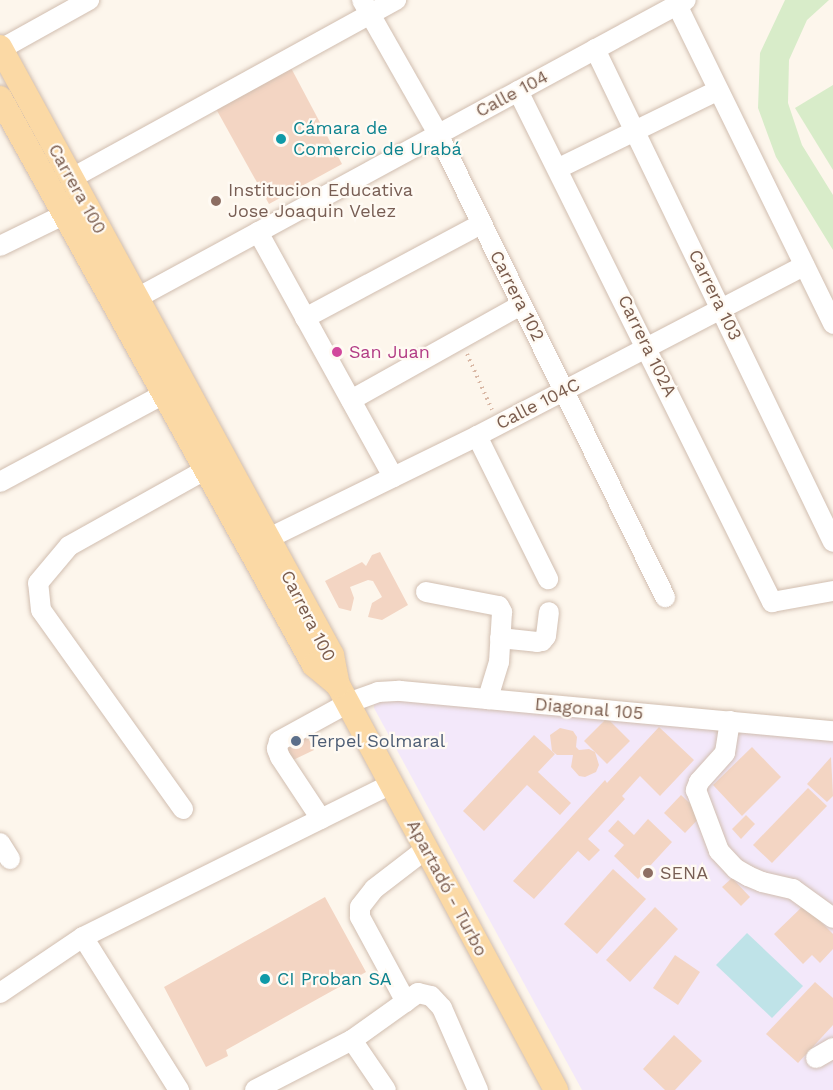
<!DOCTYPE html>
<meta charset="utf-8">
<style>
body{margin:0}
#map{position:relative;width:833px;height:1090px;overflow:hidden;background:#fdf6ec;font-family:"Work Sans",sans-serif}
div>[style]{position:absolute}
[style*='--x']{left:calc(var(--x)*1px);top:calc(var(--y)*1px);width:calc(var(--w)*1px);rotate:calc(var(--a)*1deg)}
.education>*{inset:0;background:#f3e8fa}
.green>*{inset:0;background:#d8ecc9}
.water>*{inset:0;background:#bfe3e8}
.building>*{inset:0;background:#f3d5c3}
.path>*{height:4px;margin-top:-2px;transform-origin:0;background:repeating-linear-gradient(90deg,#d9b8a5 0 1.5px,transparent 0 6px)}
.roads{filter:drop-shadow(0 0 2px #d1beb0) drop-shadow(0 0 2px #d1beb0)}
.minor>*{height:20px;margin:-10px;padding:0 10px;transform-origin:10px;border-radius:10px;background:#fff}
.major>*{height:24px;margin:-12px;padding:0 12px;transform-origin:12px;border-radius:12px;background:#fbd9a5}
.dots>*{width:16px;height:16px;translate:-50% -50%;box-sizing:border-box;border:3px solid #fffaf3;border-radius:50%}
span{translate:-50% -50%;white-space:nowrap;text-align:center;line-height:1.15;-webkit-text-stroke:4.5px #fffaf3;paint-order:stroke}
.street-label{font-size:18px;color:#7a5c4d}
.culture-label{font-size:18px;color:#0d838f}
.left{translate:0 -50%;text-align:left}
.education-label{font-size:18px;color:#785e54}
.hotel-label{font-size:18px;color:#b23c85}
.service-label{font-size:18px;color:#4e5e75}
</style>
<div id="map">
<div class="education">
<div style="clip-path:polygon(377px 696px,833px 739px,833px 1090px,582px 1090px,374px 708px,374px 701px)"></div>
</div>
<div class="green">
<div style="clip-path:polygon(785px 0,829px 0,807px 20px,789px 60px,788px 103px,802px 145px,833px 195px,833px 250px,776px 157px,758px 108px,760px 53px)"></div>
<div style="clip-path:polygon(833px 85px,833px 170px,795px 108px)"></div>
</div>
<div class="water">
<div style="clip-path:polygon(747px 933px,803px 986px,772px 1018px,716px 965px)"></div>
</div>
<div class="building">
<div style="clip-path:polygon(290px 66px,342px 164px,269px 204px,215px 107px)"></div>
<div style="clip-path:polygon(380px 552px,408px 605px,382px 620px,368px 617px,372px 603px,382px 597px,373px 581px,368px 580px,350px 587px,354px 598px,351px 611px,339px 608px,325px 581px,362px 562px,366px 566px,372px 555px)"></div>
<div style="clip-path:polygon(607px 718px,630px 741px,607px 764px,584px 741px)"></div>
<div style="clip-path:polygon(300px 721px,314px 750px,291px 761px,277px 732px)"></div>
<div style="clip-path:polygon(659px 727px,694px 760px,660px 796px,640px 776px,622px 796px,625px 799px,588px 839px,600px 850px,589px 861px,578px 851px,534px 899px,513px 881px,605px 780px,607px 783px)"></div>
<div style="clip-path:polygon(560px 728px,573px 731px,577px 737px,576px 747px,579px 750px,589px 749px,595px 752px,599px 765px,596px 772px,585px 777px,579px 776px,571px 767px,573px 755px,557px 755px,552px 751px,550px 735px)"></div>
<div style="clip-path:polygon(534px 735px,555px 754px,538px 772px,571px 803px,560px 815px,527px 785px,484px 831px,463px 811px)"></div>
<div style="clip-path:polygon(752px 747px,781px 777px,742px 816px,713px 785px)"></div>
<div style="clip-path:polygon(831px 757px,833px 796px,827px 802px,807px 784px)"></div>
<div style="clip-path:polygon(808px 788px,827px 806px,772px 863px,753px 845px)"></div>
<div style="clip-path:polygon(681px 795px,702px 815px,685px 833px,664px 813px)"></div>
<div style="clip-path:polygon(746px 815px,755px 824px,741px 839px,732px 829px)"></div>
<div style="clip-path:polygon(648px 819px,672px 842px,638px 879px,614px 856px,624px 845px,608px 831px,618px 820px,634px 835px)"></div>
<div style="clip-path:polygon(613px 869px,646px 899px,597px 954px,564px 924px)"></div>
<div style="clip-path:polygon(732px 878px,750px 897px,741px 906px,722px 887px)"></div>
<div style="clip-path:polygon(325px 897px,366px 972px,226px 1050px,228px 1056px,206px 1067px,164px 987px)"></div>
<div style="clip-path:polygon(804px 905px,833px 934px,833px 949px,820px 963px,812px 955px,803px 964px,774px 934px)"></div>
<div style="clip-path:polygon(655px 907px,678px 929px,630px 982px,606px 960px)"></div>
<div style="clip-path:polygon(675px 955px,700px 972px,678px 1005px,653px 988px)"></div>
<div style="clip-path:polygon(815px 982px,833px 998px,833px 1025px,798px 1063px,766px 1034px)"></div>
<div style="clip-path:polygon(674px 1035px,702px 1061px,675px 1090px,665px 1090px,643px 1069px)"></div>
</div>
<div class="path">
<div style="--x:467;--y:354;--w:61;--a:65.9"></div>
</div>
<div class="roads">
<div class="minor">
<div style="--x:362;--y:0;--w:154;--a:60.4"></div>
<div style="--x:438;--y:134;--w:516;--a:63.88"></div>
<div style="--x:677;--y:5;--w:355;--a:63.9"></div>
<div style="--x:1;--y:49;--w:101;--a:-29.1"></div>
<div style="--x:595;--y:49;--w:547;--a:64.23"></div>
<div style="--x:518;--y:91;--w:571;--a:63.57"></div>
<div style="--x:772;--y:602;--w:62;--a:-10.2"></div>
<div style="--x:559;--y:168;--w:176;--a:-26"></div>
<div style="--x:72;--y:178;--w:370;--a:-28.8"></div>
<div style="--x:258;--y:232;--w:280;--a:61.1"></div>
<div style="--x:0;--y:246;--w:85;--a:-26"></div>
<div style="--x:124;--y:305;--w:639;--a:-28.49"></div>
<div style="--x:305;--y:318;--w:200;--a:-28.1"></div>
<div style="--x:351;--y:400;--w:195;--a:-29.2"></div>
<div style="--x:477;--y:436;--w:160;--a:63.6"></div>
<div style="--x:0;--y:482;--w:201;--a:-28.2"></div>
<div style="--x:269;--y:538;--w:232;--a:-26.1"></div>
<div style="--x:477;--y:436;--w:369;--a:-27.5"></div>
<div style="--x:426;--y:592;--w:74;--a:10.9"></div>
<div style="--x:499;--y:606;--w:7;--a:63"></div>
<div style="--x:502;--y:612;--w:50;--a:93.4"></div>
<div style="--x:499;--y:662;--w:39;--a:107"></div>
<div style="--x:500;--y:638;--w:37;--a:6"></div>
<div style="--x:537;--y:642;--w:5;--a:-11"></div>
<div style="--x:542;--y:641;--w:6;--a:-51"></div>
<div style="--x:546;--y:636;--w:24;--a:-83"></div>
<div style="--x:730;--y:721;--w:32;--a:99"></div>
<div style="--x:725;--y:753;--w:39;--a:132"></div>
<div style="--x:699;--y:782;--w:9;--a:111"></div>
<div style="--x:696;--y:790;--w:65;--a:69.3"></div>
<div style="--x:719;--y:851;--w:25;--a:47"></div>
<div style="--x:736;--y:869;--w:14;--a:30"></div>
<div style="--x:748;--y:876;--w:15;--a:23"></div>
<div style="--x:762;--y:882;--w:32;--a:13"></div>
<div style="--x:793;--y:889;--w:49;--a:35.9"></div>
<div style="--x:183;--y:809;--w:244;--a:-125.5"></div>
<div style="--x:41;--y:610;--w:27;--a:-96"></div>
<div style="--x:38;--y:583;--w:48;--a:-50"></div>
<div style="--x:69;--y:546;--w:156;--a:-29.2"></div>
<div style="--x:321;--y:819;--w:74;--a:-123.5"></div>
<div style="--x:280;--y:757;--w:9;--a:-111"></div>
<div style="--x:277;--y:749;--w:8;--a:-76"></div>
<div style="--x:279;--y:741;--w:79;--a:-28.8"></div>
<div style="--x:348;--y:703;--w:32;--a:-20"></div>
<div style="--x:378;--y:692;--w:22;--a:-3"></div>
<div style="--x:400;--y:691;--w:435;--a:5.3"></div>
<div style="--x:0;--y:843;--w:19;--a:58"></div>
<div style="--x:83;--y:937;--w:181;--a:57.9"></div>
<div style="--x:0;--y:993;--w:100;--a:-34"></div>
<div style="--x:83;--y:937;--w:344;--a:-26.4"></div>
<div style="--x:406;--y:1002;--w:97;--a:-118.4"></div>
<div style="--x:360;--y:917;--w:10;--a:-90"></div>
<div style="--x:360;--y:907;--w:23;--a:-52"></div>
<div style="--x:374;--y:889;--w:66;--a:-37.6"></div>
<div style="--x:352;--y:1040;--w:60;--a:55.8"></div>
<div style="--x:816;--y:1058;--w:20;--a:-30"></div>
<div style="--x:255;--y:1090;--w:109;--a:-27.3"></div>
<div style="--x:352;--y:1040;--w:81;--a:-35.5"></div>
<div style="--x:418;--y:993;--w:13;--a:13"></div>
<div style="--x:431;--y:996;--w:16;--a:47"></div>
<div style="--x:442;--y:1008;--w:90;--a:66.3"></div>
</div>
<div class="major">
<div style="--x:0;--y:47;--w:693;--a:61.36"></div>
<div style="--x:332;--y:655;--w:31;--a:79"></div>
<div style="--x:338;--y:685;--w:460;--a:61.7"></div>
<div style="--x:0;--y:98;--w:648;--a:61.02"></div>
<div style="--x:314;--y:665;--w:31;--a:40"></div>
</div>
</div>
<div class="dots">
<div style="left:281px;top:139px;background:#0f9aa8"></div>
<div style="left:216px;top:201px;background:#8d6e63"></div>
<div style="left:337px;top:352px;background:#d1479c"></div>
<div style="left:296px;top:741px;background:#5c6f8a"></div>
<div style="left:648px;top:873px;background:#8d6e63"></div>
<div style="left:265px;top:979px;background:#0f9aa8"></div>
</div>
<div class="street-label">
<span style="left:512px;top:94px;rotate:-28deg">Calle 104</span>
<span style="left:77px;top:189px;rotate:61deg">Carrera 100</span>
<span style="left:715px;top:295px;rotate:64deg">Carrera 103</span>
<span style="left:517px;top:296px;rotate:63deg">Carrera 102</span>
<span style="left:647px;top:346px;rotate:64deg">Carrera 102A</span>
<span style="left:538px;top:404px;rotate:-27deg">Calle 104C</span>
<span style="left:308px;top:616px;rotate:63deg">Carrera 100</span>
<span style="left:589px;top:709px;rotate:5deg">Diagonal 105</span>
<span style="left:447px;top:888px;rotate:62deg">Apartadó - Turbo</span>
</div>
<div class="culture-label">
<span class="left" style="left:293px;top:139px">Cámara de<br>Comercio de Urabá</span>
<span class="left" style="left:277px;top:979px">CI Proban SA</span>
</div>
<div class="education-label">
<span class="left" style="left:228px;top:201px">Institucion Educativa<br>Jose Joaquin Velez</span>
<span class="left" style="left:660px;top:873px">SENA</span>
</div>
<div class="hotel-label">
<span class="left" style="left:349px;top:352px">San Juan</span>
</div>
<div class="service-label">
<span class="left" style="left:308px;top:741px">Terpel Solmaral</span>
</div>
</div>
